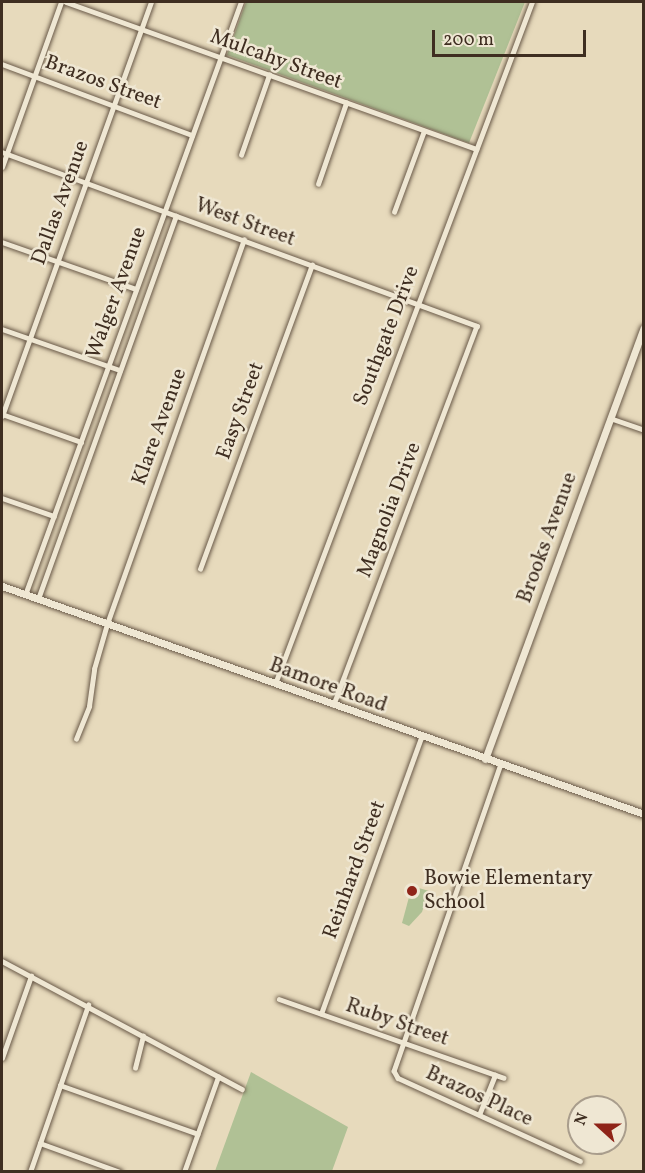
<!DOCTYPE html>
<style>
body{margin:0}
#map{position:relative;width:645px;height:1173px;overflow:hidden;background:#e7dabc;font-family:Vollkorn,serif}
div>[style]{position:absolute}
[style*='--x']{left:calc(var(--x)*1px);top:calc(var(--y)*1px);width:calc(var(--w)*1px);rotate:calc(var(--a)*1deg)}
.green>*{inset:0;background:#b0c195}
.roads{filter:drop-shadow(0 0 2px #695948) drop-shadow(0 0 2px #695948)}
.street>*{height:4.5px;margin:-2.25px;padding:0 2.25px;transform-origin:2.25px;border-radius:2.25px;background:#efe7d3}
.secondary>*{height:7px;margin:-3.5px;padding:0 3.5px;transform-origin:3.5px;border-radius:3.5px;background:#efe7d3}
.dots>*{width:16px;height:16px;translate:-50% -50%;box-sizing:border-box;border:3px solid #efe7d3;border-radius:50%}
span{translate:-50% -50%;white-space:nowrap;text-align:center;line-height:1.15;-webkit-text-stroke:5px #efe7d3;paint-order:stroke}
.street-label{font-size:21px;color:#3f2e21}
.poi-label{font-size:21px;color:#3f2e21}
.left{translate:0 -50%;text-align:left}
.frame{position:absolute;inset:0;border:3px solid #3f2e21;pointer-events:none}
.north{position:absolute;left:567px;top:1095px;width:60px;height:60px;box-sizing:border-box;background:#efe7d3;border:2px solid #a99d8c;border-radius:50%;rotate:291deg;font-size:16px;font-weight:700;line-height:24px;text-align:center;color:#3f2e21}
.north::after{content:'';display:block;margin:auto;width:21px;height:27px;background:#8f2418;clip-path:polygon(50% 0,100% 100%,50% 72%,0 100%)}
.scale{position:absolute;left:432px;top:30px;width:154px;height:27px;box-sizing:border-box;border:3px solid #3f2e21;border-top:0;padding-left:8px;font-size:18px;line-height:21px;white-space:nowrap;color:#3f2e21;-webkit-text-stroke:4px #efe7d3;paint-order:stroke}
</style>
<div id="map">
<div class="green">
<div style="clip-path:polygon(246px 2px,525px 2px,469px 143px,227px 55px)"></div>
<div style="clip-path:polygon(412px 886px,429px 891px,422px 912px,409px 926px,402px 923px)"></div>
<div style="clip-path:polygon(251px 1072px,348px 1127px,332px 1171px,215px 1171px)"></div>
</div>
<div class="roads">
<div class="street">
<div style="--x:66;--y:2;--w:436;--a:19.7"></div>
<div style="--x:2;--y:64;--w:203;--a:20.5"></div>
<div style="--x:2;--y:152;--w:506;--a:20.12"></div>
<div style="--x:477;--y:326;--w:405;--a:110.7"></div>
<div style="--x:241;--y:155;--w:85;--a:-70.7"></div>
<div style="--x:2;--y:167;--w:175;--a:-70.3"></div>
<div style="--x:318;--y:184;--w:86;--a:-70.9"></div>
<div style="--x:394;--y:212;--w:86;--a:-69.7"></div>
<div style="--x:2;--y:242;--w:142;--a:19.3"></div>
<div style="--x:2;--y:329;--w:125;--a:19.2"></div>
<div style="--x:2;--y:414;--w:84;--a:19.5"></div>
<div style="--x:2;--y:416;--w:440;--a:-70.2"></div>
<div style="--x:610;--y:418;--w:36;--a:19"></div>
<div style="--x:2;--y:498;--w:55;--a:19.1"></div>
<div style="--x:200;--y:569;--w:324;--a:-69.8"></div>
<div style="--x:25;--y:595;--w:631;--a:-69.99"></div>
<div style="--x:38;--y:599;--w:407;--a:-70.2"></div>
<div style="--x:275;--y:684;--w:729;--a:-69.35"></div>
<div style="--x:76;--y:739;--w:35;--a:-68"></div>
<div style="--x:89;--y:706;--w:37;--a:-82"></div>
<div style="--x:94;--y:669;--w:47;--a:-73.9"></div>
<div style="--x:107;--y:624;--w:408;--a:-70.4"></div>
<div style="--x:501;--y:764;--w:325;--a:109.2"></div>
<div style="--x:394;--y:1071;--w:8;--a:60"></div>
<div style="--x:398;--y:1078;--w:200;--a:24.5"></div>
<div style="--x:2;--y:961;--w:272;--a:28.1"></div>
<div style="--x:279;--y:999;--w:238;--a:19.3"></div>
<div style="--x:321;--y:1014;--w:294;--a:-70.1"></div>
<div style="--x:2;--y:1058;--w:87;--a:-70.5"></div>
<div style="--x:135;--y:1068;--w:33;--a:-76"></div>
<div style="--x:60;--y:1085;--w:146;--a:19.5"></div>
<div style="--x:479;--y:1115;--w:43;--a:-68.2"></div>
<div style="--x:40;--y:1143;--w:85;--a:19.9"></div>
<div style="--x:30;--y:1172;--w:177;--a:-70.8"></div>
<div style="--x:184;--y:1172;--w:101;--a:-70.3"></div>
</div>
<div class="secondary">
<div style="--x:2;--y:586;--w:681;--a:19.55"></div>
<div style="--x:485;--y:759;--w:459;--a:-69.8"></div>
</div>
</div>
<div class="dots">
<div style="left:412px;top:891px;background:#8f2418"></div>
</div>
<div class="street-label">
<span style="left:276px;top:60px;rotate:20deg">Mulcahy Street</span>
<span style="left:103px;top:83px;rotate:20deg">Brazos Street</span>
<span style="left:61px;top:203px;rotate:-70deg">Dallas Avenue</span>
<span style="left:245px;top:223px;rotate:20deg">West Street</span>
<span style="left:117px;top:293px;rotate:-70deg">Walger Avenue</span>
<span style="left:387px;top:336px;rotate:-69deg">Southgate Drive</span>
<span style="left:241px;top:411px;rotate:-70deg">Easy Street</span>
<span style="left:160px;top:427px;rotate:-70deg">Klare Avenue</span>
<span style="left:390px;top:510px;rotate:-69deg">Magnolia Drive</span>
<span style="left:548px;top:538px;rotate:-70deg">Brooks Avenue</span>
<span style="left:328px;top:686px;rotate:20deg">Bamore Road</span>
<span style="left:355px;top:870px;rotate:-70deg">Reinhard Street</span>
<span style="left:397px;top:1023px;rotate:19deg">Ruby Street</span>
<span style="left:479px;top:1097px;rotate:25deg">Brazos Place</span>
</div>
<div class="poi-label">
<span class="left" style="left:424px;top:891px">Bowie Elementary<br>School</span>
</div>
<div class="frame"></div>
<div class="north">N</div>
<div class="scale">200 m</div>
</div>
